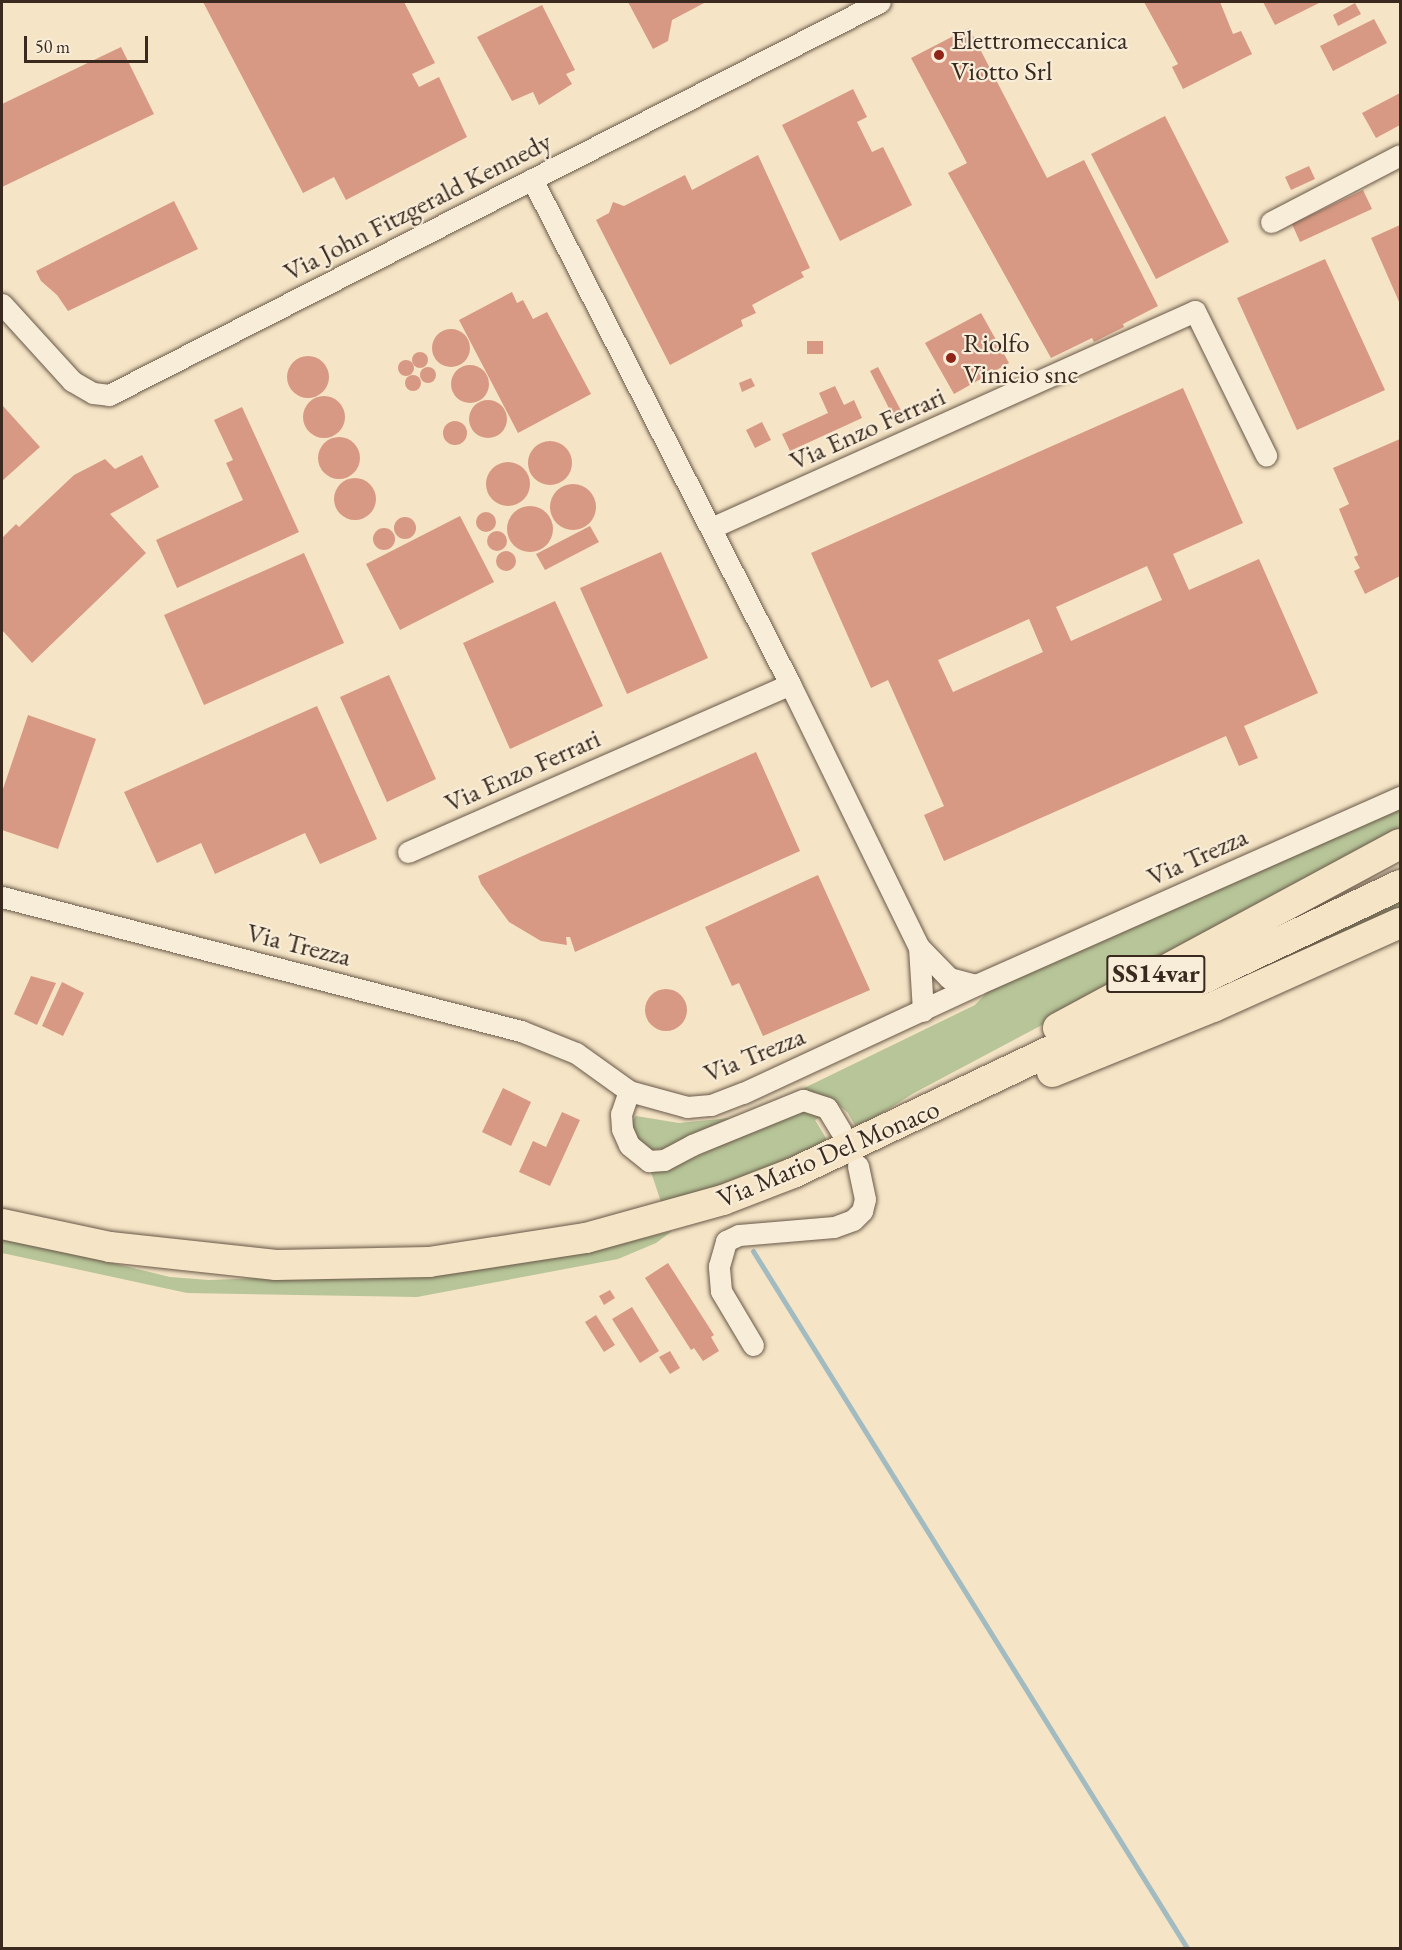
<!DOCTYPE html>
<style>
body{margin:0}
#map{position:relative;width:1402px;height:1950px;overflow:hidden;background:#f5e4c5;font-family:"EB Garamond",serif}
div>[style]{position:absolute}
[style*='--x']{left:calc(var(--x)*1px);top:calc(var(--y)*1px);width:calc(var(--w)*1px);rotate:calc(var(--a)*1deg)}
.green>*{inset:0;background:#b7c598}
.stream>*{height:5px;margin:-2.5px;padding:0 2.5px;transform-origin:2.5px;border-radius:2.5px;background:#a2bbc0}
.building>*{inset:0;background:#d89984}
.round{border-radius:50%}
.roads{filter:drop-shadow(0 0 2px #685848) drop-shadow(0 0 2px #685848)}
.minor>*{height:21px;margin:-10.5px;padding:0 10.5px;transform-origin:10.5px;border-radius:10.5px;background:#f8edd9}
.highway>*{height:30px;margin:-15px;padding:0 15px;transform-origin:15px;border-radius:15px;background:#f5e4c5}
.dots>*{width:16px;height:16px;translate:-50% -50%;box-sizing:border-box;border:3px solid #f8edd9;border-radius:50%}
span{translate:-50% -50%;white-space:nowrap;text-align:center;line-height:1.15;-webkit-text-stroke:4.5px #f8edd9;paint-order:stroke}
.shield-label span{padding:2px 4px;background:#f8edd9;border:2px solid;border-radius:4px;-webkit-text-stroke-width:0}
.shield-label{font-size:26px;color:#39291e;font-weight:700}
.poi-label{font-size:27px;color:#39291e}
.left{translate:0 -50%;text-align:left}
.street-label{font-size:27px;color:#39291e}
.frame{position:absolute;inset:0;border:3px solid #39291e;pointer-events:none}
.scale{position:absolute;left:24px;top:36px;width:124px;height:27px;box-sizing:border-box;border:3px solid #39291e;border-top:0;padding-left:8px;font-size:18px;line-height:21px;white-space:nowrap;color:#39291e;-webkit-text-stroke:4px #f8edd9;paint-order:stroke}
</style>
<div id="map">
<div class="green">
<div style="clip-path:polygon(1400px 803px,1400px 835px,914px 1093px,857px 1129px,848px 1113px,831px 1098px,796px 1092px,975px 1005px,994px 985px)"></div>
<div style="clip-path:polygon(1400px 898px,1400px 917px,1141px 1024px)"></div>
<div style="clip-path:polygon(798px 1109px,826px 1114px,815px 1120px,829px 1143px,786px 1163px,662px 1205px,650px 1169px,676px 1166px)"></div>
<div style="clip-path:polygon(636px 1116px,679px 1123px,730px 1118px,670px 1148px,643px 1151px,630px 1124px)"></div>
<div style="clip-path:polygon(672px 1231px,656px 1243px,618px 1259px,417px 1297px,187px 1293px,2px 1253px,2px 1236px,170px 1277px,209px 1280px,475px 1270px,581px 1254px)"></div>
</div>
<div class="stream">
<div style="--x:753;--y:1251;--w:821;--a:58.09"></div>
</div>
<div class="building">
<div style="clip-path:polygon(203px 2px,404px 2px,435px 63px,412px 74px,419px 87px,439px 77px,467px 137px,346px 200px,334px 177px,303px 193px)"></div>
<div style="clip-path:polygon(628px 2px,706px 2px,672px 20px,668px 41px,653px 49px)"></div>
<div style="clip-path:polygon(1144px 2px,1220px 2px,1233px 34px,1241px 31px,1252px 54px,1183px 89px,1172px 67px,1178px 64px)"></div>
<div style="clip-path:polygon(1263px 2px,1321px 2px,1275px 25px)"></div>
<div style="clip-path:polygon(1355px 3px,1361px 14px,1338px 26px,1333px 15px)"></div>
<div style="clip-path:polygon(542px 5px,575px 70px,566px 74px,572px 84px,539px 105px,533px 92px,512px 101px,477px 37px)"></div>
<div style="clip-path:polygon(1374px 19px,1387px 43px,1333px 71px,1320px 46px)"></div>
<div style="clip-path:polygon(969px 28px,1047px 178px,1084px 160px,1158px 306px,1123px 324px,1124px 327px,1094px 342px,1092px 338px,1051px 358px,948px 173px,967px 163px,911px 58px)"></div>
<div style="clip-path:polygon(121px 47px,154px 114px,2px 187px,2px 104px)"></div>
<div style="clip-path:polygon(853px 89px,867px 117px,857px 122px,872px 152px,883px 147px,912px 205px,840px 241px,782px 125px)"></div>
<div style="clip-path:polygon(1400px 93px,1400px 125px,1376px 138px,1362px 113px)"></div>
<div style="clip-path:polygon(1165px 116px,1229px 242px,1156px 279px,1091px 154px)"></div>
<div style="clip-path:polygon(758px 155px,810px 268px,801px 272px,804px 277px,752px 305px,756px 313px,741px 320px,743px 326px,670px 365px,596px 220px,609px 213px,613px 202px,624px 206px,685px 175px,692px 190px)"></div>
<div style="clip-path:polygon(1309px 166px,1315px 179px,1291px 190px,1285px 177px)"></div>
<div style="clip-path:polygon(1363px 190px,1372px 209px,1300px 242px,1292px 224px)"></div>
<div style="clip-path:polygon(174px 201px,198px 249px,68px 311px,57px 295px,41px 281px,36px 271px)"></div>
<div style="clip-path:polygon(1400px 225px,1400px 304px,1371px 238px)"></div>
<div style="clip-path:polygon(1325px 259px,1385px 390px,1297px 430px,1237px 298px)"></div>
<div style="clip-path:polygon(512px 292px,517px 303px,523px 300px,533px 319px,547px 312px,591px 394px,518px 433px,459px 320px)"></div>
<div style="clip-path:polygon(981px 313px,1009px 363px,954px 394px,925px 343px)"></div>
<div class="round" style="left:432px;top:329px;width:38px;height:38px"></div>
<div style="clip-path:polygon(807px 341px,823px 341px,823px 354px,807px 354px)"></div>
<div class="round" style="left:412px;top:352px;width:16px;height:16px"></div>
<div class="round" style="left:287px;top:356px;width:42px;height:42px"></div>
<div class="round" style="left:398px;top:360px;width:16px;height:16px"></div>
<div class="round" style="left:451px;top:365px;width:38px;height:38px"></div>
<div style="clip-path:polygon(878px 367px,906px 420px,897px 424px,870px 371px)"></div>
<div class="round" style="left:420px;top:367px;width:16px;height:16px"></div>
<div class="round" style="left:405px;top:375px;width:16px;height:16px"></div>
<div style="clip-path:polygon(751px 378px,755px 386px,742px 392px,739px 383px)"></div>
<div style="clip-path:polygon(835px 386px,844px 405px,854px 400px,862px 418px,790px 451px,782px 434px,828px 413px,819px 393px)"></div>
<div style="clip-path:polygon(evenodd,1183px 388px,1243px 523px,1173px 554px,1189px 590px,1259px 559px,1318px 693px,1244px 726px,1258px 758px,1239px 766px,1226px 736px,944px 861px,924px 815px,944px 806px,888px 680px,871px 688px,811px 553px,1183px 388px,1147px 566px,1162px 600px,1071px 641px,1056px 607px,1147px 566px,1183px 388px,1029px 619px,1043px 652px,953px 692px,938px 660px,1029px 619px)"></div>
<div class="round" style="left:303px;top:396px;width:42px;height:42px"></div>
<div class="round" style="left:469px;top:400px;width:38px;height:38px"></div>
<div style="clip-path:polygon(3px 406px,40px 447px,2px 481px,2px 407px)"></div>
<div style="clip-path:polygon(242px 407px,299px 532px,177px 588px,156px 540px,243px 500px,226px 463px,233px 460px,214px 420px)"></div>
<div class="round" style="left:443px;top:421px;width:24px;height:24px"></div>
<div style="clip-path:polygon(762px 422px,771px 440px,755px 448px,746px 430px)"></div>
<div class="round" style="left:318px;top:437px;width:42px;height:42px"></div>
<div style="clip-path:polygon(1400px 439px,1400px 576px,1365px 594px,1354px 571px,1360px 568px,1354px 557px,1358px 555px,1339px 509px,1349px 504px,1333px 468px)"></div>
<div class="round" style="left:528px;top:441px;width:44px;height:44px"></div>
<div style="clip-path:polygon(142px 455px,159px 487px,110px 514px,146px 553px,32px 663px,2px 630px,2px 538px,16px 524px,19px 527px,74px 475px,105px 459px,115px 469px)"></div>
<div class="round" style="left:486px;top:462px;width:44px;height:44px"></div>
<div class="round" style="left:334px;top:478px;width:42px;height:42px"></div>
<div class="round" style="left:550px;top:484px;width:46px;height:46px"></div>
<div class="round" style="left:507px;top:506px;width:46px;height:46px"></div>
<div class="round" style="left:476px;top:512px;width:20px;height:20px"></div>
<div style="clip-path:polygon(460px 516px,494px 582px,400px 630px,366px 564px)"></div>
<div class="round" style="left:394px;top:517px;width:22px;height:22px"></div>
<div style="clip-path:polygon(590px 526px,599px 542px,545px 570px,536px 554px)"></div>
<div class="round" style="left:373px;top:528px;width:22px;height:22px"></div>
<div class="round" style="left:487px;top:531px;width:20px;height:20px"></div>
<div class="round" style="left:496px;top:551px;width:20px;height:20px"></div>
<div style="clip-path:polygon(661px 552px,708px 658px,627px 694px,580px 588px)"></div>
<div style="clip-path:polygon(304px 553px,344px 643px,204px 705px,164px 615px)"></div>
<div style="clip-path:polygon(555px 601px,603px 706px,510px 749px,463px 643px)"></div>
<div style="clip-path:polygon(389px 675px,436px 779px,387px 802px,340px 697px)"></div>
<div style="clip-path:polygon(317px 706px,377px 839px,320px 864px,305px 833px,215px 874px,201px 843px,157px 863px,124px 792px)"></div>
<div style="clip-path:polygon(28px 715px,96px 739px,58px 849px,2px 830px,2px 792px)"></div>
<div style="clip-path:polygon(756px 752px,800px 851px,575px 952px,570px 937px,566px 937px,567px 945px,541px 941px,509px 922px,481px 884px,478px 876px)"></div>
<div style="clip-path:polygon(818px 875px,870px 990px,763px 1036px,739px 983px,732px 986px,705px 927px)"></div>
<div style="clip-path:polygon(31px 976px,56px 983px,37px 1025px,14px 1014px)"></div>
<div style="clip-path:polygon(62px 982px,84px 993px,63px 1036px,42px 1026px)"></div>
<div class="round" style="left:645px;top:989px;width:42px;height:42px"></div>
<div style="clip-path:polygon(503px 1088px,531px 1102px,511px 1146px,482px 1132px)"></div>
<div style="clip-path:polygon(562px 1112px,580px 1120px,550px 1186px,519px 1172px,533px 1141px,546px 1147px)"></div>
<div style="clip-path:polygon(668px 1263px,714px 1335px,711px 1337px,719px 1351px,703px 1361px,694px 1348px,691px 1350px,645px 1278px)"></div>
<div style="clip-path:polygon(610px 1290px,615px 1298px,604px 1305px,599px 1296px)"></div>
<div style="clip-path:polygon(632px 1307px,659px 1351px,640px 1363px,612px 1319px)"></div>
<div style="clip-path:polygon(596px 1315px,615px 1345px,604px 1352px,585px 1322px)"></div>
<div style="clip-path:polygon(670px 1351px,680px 1368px,670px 1374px,659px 1357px)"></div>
</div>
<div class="roads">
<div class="minor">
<div style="--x:532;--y:179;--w:567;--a:62.94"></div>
<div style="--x:790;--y:684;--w:293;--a:63.9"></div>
<div style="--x:919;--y:947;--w:43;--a:45.9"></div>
<div style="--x:949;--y:978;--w:27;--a:15"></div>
<div style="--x:1271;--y:222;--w:145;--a:-27.4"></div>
<div style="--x:2;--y:304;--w:104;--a:47.7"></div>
<div style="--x:72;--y:381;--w:24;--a:30"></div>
<div style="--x:93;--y:393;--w:16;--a:7"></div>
<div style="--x:109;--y:395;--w:865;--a:-27.01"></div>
<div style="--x:711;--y:528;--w:530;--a:-24.15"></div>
<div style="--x:1195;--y:311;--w:161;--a:63.8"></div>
<div style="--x:408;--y:852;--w:417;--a:-23.7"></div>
<div style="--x:2;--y:897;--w:536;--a:14.48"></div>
<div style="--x:521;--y:1031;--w:59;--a:21.8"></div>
<div style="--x:576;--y:1053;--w:65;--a:35.6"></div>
<div style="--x:629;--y:1091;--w:60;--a:15.4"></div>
<div style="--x:687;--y:1107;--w:24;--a:-5"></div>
<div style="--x:711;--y:1105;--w:34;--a:-21"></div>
<div style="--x:743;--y:1093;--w:259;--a:-24.9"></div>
<div style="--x:978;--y:984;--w:462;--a:-23.9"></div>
<div style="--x:919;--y:947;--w:64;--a:86.4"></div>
<div style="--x:629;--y:1091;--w:24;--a:109"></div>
<div style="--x:621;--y:1114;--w:15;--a:86"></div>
<div style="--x:622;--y:1129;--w:17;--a:66"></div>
<div style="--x:629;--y:1145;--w:26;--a:39"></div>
<div style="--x:649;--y:1161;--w:15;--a:-4"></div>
<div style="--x:664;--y:1160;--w:32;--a:-28"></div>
<div style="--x:692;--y:1145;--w:120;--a:-22.1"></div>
<div style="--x:803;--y:1100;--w:25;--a:18"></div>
<div style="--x:827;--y:1108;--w:27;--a:59"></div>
<div style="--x:753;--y:1345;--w:63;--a:-120.7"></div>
<div style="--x:721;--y:1291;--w:25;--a:-95"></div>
<div style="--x:719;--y:1266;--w:26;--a:-74"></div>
<div style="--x:726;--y:1241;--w:14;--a:-25"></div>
<div style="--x:739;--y:1235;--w:95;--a:-4.8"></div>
<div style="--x:834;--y:1227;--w:20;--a:-20"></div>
<div style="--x:853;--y:1220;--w:13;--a:-45"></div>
<div style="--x:862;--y:1211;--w:12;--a:-76"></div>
<div style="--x:865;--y:1199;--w:34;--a:-102"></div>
</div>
<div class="highway">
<div style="--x:1058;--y:1028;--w:388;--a:-28.3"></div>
<div style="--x:1052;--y:1072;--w:174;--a:-22"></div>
<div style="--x:1213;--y:1007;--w:205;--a:-24.2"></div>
<div style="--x:2;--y:1224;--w:110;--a:12"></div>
<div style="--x:110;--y:1247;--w:167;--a:6.2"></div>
<div style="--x:276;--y:1265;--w:153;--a:-1.1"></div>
<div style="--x:429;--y:1262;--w:159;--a:-8.7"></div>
<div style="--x:586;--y:1238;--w:142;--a:-15.5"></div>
<div style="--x:723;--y:1200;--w:75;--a:-21.1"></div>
<div style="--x:793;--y:1173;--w:672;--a:-25.38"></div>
</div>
</div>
<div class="dots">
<div style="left:939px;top:55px;background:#8f2418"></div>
<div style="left:951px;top:358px;background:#8f2418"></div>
</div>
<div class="shield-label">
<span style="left:1156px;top:974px">SS14var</span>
</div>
<div class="poi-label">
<span class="left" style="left:951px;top:55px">Elettromeccanica<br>Viotto Srl</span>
<span class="left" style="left:963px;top:358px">Riolfo<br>Vinicio snc</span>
</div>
<div class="street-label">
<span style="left:417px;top:206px;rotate:-27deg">Via John Fitzgerald Kennedy</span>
<span style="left:867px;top:428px;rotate:-24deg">Via Enzo Ferrari</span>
<span style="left:522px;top:770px;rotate:-24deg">Via Enzo Ferrari</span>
<span style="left:1197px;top:856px;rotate:-24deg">Via Trezza</span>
<span style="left:299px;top:944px;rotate:14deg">Via Trezza</span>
<span style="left:754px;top:1054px;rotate:-22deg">Via Trezza</span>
<span style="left:828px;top:1153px;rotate:-23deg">Via Mario Del Monaco</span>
</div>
<div class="frame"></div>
<div class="scale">50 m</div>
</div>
